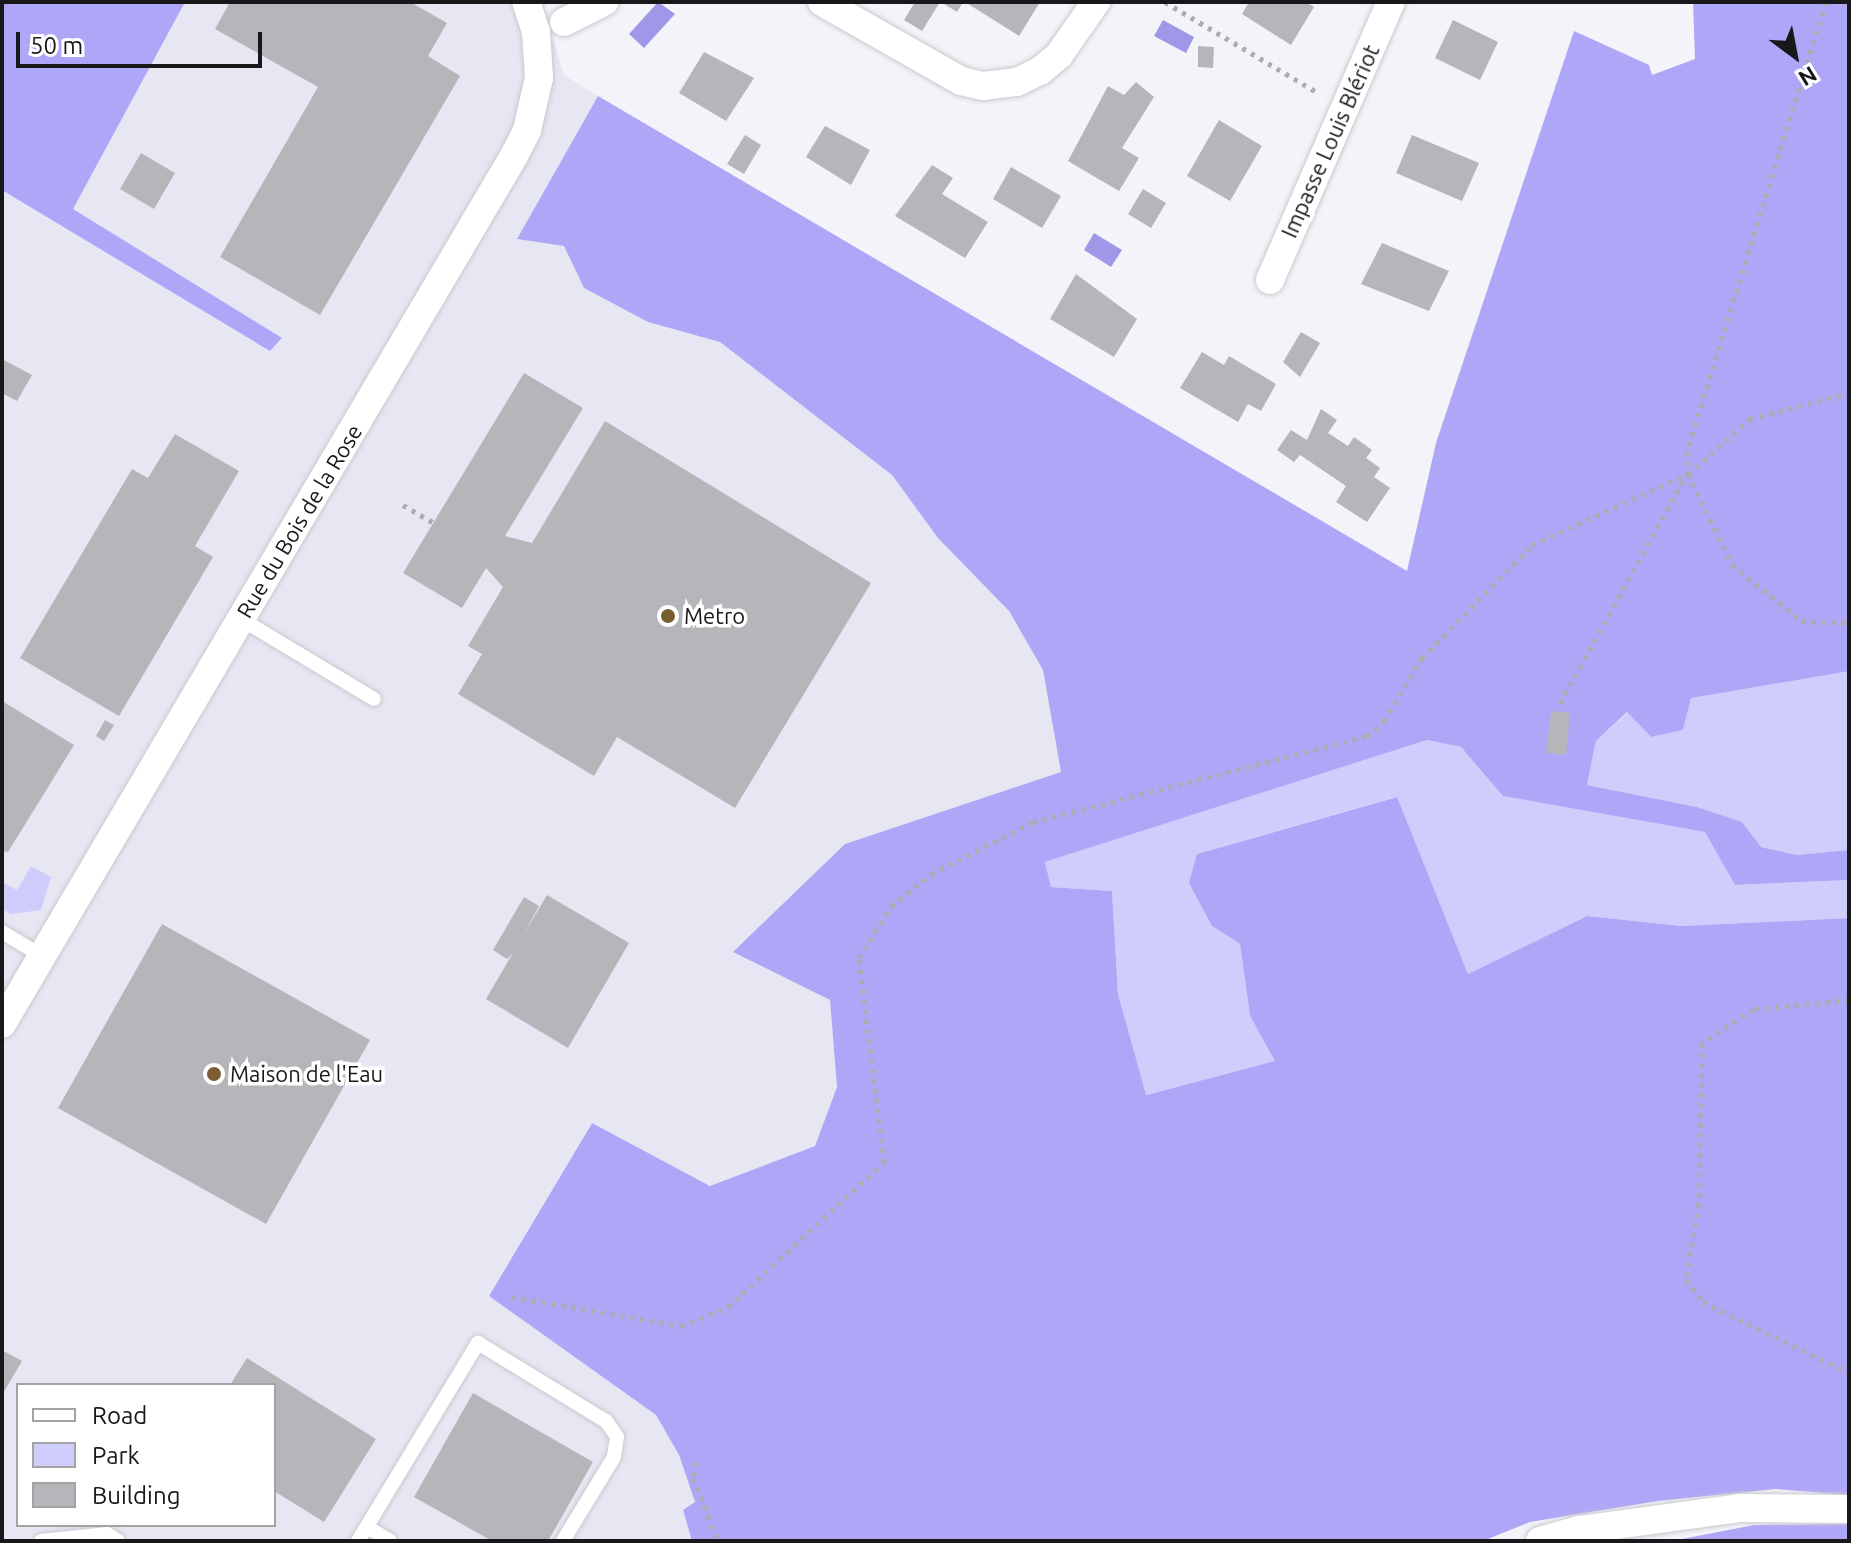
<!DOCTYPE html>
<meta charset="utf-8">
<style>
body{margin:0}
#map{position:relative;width:1851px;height:1543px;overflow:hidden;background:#f3f3f9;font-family:Ubuntu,sans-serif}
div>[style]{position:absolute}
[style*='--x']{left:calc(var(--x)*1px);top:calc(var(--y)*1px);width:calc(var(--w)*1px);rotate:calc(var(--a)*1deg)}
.built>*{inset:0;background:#e7e7f4}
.green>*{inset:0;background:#cfcdfc}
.forest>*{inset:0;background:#aea7f8}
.water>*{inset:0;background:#9f98e8}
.building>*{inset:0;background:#b5b5ba}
.path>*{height:5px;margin-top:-2.5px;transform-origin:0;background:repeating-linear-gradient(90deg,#acacb1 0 4px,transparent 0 10px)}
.roads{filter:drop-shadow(0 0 2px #c9c9ce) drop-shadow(0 0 2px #c9c9ce)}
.service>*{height:14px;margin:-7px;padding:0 7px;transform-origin:7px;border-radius:7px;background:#fff}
.minor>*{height:28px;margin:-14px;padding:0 14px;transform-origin:14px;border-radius:14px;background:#fff}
.dots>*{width:22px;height:22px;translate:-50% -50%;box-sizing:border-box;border:4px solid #fff;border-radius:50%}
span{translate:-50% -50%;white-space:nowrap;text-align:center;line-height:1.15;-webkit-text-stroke:7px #fff;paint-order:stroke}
.street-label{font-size:22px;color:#18181a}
.poi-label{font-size:22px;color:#18181a}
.left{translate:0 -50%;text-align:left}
.frame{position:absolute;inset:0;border:4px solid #18181a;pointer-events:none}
.legend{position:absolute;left:16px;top:1383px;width:260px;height:144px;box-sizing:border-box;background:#fff;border:2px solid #a3a3a3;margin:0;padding:10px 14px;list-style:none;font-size:24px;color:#18181a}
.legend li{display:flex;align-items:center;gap:16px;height:40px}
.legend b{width:40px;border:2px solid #a3a3a3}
.north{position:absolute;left:1755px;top:16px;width:80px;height:80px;-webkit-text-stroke:6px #fff;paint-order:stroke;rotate:148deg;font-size:22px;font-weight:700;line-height:32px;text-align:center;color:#18181a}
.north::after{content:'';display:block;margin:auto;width:28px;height:36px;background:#18181a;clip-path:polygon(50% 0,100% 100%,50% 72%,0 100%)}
.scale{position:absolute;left:16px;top:32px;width:246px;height:36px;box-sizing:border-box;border:4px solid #18181a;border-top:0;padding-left:10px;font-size:24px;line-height:28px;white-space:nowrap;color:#18181a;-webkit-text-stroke:6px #fff;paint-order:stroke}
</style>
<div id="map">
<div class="built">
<div style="clip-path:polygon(evenodd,2px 2px,542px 2px,564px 75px,598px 96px,517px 239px,564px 246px,585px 288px,648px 322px,720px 342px,892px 475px,939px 538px,1009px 611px,1043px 670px,1061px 773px,845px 844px,734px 952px,830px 1000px,837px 1087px,815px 1146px,711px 1186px,591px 1123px,489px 1295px,656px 1415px,679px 1455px,695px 1502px,683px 1510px,692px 1541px,2px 1541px,2px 2px,18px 1385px,274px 1385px,274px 1525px,18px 1525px,18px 1385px)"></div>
</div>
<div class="green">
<div style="clip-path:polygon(1833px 669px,1849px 671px,1849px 850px,1797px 855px,1761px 847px,1741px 822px,1697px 807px,1587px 785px,1596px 741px,1628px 712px,1651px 737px,1683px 730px,1691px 698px)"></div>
<div style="clip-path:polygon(1427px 740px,1461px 747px,1504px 796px,1706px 832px,1735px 885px,1849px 880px,1849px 918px,1682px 926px,1587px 916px,1468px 974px,1396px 797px,1197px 854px,1212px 926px,1240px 944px,1250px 1016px,1276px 1061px,1145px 1095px,1118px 994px,1112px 891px,1051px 887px,1045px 862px)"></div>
<div style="clip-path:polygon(31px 866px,51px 877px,41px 910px,11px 914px,2px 909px,2px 882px,17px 890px)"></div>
</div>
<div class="forest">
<div style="clip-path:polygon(2px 2px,185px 2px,73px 209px,282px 338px,270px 351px,2px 190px)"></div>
<div style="clip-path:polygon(1693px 2px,1849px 2px,1849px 671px,1691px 698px,1683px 730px,1651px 737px,1627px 712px,1596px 741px,1587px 785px,1697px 807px,1742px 822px,1761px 847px,1797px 855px,1849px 850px,1849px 880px,1735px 885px,1705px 832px,1503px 796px,1461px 747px,1427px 740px,1045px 862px,1051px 887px,1112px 891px,1118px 994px,1146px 1095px,1275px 1061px,1250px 1016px,1240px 944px,1212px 926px,1189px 883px,1197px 854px,1397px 797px,1468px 974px,1587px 916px,1682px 926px,1849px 918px,1849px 1495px,1776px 1489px,1658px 1501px,1530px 1522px,1483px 1541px,692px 1541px,683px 1510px,695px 1502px,679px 1455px,656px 1415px,489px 1296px,592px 1123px,710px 1186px,815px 1146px,837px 1087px,830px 1000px,733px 952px,845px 844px,1061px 772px,1043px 670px,1009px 611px,938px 538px,892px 475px,720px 342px,648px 322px,584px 288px,564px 246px,517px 239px,598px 96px,1407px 571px,1436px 443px,1574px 31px,1649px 65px,1652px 75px,1695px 59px)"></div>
<div style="clip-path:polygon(1849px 1524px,1849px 1541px,1672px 1541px,1754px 1525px)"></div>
</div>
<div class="water">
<div style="clip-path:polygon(658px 2px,675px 14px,644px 48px,629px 34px)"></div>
<div style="clip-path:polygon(1163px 20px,1194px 37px,1186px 53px,1154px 36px)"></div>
<div style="clip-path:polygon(1094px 233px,1122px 250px,1111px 267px,1084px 250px)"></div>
</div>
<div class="building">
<div style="clip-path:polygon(230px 2px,410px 2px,447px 23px,428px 56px,460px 76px,320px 315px,220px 257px,318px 87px,215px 29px)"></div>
<div style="clip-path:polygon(915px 2px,940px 2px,922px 31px,904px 20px)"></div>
<div style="clip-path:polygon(941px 2px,963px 2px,957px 12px)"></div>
<div style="clip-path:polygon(965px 2px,1040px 2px,1019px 36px)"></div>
<div style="clip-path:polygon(1249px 2px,1306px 2px,1314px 7px,1291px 45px,1242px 14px)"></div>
<div style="clip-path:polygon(1453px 20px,1498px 42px,1480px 80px,1435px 58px)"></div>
<div style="clip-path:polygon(1198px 46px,1214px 47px,1213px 68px,1198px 67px)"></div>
<div style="clip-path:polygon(704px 52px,754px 78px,726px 121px,679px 93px)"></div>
<div style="clip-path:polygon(1136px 82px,1154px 97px,1122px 148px,1139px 158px,1119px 191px,1068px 161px,1108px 86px,1124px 95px)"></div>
<div style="clip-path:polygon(1219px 120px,1262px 146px,1230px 201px,1187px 176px)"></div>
<div style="clip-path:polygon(825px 126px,870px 150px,851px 185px,806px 157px)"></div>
<div style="clip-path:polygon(745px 135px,761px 145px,744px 174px,727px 164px)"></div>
<div style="clip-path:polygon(1412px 135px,1479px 163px,1462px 201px,1396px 173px)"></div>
<div style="clip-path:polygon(141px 153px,175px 173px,154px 209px,120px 189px)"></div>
<div style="clip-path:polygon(932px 165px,953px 178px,942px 194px,988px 222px,965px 258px,895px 216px)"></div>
<div style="clip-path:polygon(1011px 167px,1061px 196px,1042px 228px,993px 199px)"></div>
<div style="clip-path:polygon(1143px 189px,1166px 203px,1151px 228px,1128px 214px)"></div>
<div style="clip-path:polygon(1382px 243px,1449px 271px,1429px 311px,1361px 284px)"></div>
<div style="clip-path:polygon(1076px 274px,1137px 319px,1114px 357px,1050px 319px)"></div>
<div style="clip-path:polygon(1301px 332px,1320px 343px,1300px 377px,1283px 362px)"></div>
<div style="clip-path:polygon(1202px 352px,1224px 365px,1229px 356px,1276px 384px,1261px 411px,1248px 404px,1238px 422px,1180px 388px)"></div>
<div style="clip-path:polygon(2px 359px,32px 375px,17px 401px,2px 393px)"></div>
<div style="clip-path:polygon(524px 373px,583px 408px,505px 536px,532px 543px,605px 421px,871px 583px,735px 808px,617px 737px,594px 776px,458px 694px,482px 654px,468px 646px,503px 587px,486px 568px,462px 608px,403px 573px)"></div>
<div style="clip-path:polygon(1321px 409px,1337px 420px,1328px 433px,1348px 446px,1354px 437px,1372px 450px,1366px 458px,1380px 468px,1374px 477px,1390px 488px,1367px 522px,1336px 502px,1346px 486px,1300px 455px,1294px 462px,1277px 450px,1291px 430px,1307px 440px)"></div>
<div style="clip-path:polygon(175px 434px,239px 471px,195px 546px,213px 557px,119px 716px,20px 658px,132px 469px,148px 478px)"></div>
<div style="clip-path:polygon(2px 701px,74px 745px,8px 852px,2px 851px)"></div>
<div style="clip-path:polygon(1551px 711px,1570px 713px,1566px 755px,1546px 753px)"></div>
<div style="clip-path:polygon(105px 720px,114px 725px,104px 741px,96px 736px)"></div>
<div style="clip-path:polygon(547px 895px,629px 943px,568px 1048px,486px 999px,513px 953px,507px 959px,493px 950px,524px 897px,539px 906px,523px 936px)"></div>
<div style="clip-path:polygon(162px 924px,370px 1040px,266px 1224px,58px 1108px)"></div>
<div style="clip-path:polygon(2px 1350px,22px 1361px,2px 1395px)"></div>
<div style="clip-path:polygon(247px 1358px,376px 1439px,324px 1522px,274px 1491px,274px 1385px,230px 1385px)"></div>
<div style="clip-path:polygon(473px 1393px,593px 1462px,548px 1541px,492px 1541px,414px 1497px)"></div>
</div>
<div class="path">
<div style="--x:1165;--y:2;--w:178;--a:30.7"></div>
<div style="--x:1826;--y:2;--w:470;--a:107.2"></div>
<div style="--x:1687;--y:451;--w:23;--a:88"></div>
<div style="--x:1688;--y:474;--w:101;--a:64.2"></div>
<div style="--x:1732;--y:565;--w:90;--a:38.7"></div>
<div style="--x:1802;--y:621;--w:47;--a:2.4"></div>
<div style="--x:403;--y:505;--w:36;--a:30"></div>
<div style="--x:1560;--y:703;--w:262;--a:-61"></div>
<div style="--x:1849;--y:1000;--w:96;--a:174.6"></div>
<div style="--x:1753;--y:1009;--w:61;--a:146.3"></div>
<div style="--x:1702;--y:1043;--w:160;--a:91.1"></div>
<div style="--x:1699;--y:1203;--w:78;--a:99.6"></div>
<div style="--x:1686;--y:1280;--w:28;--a:52"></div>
<div style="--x:1703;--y:1302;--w:162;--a:25.9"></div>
<div style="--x:512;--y:1297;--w:171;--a:9.7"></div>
<div style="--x:681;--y:1326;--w:51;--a:-22"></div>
<div style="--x:728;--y:1307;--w:213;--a:-42.9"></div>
<div style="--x:884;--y:1162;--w:206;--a:-97"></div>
<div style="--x:859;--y:958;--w:61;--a:-58.4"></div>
<div style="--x:891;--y:906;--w:51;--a:-38.7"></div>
<div style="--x:931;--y:874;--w:114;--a:-27"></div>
<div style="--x:1033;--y:822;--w:345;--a:-14.4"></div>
<div style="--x:1367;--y:736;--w:23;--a:-41"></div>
<div style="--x:1384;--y:721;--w:74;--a:-58.9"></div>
<div style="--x:1422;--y:658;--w:158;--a:-45.8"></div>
<div style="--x:1532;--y:545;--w:171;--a:-24.5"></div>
<div style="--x:1688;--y:474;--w:83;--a:-41.6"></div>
<div style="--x:1750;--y:419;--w:102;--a:-14.7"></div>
<div style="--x:697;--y:1462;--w:16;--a:104"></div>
<div style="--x:693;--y:1478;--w:68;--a:68.4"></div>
</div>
<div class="roads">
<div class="service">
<div style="--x:241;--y:619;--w:155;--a:31"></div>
<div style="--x:2;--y:932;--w:47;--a:31"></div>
<div style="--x:367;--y:1527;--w:27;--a:31"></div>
<div style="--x:41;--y:1541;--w:66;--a:-6.1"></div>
<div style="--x:107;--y:1534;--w:13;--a:32"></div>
<div style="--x:358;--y:1541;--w:232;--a:-58.8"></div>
<div style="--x:478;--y:1343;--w:150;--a:31.4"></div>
<div style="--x:606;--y:1421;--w:19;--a:55"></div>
<div style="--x:617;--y:1437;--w:20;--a:99"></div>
<div style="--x:614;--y:1457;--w:98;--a:121.3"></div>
</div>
<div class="minor">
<div style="--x:822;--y:2;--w:160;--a:29.6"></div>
<div style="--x:961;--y:81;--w:23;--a:13"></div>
<div style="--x:983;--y:86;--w:34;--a:-7"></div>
<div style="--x:1017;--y:82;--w:25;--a:-26"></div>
<div style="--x:1040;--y:71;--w:25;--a:-40"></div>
<div style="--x:1059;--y:55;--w:65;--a:-55.1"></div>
<div style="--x:564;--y:22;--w:45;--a:-26.6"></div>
<div style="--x:1270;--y:280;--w:303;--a:-66.5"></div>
<div style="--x:2;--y:1024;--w:1010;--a:-59.47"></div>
<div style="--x:515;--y:154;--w:27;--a:-63"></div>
<div style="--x:527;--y:130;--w:53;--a:-77"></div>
<div style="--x:539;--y:78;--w:46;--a:-93.7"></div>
<div style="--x:536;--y:32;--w:32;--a:-108"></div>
<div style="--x:1540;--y:1541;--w:41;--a:-15.8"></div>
<div style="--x:1579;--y:1530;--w:162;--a:-7.8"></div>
<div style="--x:1740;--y:1508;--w:109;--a:0.5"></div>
</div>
</div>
<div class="dots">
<div style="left:668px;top:616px;background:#7a5e31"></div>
<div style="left:214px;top:1074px;background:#7a5e31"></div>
</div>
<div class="street-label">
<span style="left:1330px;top:141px;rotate:-66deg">Impasse Louis Blériot</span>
<span style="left:299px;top:521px;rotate:-59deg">Rue du Bois de la Rose</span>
</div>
<div class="poi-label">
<span class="left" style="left:684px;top:616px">Metro</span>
<span class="left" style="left:230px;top:1074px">Maison de l'Eau</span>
</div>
<div class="frame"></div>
<ul class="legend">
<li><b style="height:10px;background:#fff"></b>Road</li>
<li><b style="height:22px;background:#cfcdfc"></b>Park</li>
<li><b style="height:22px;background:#b5b5ba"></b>Building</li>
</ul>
<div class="north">N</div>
<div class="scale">50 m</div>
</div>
